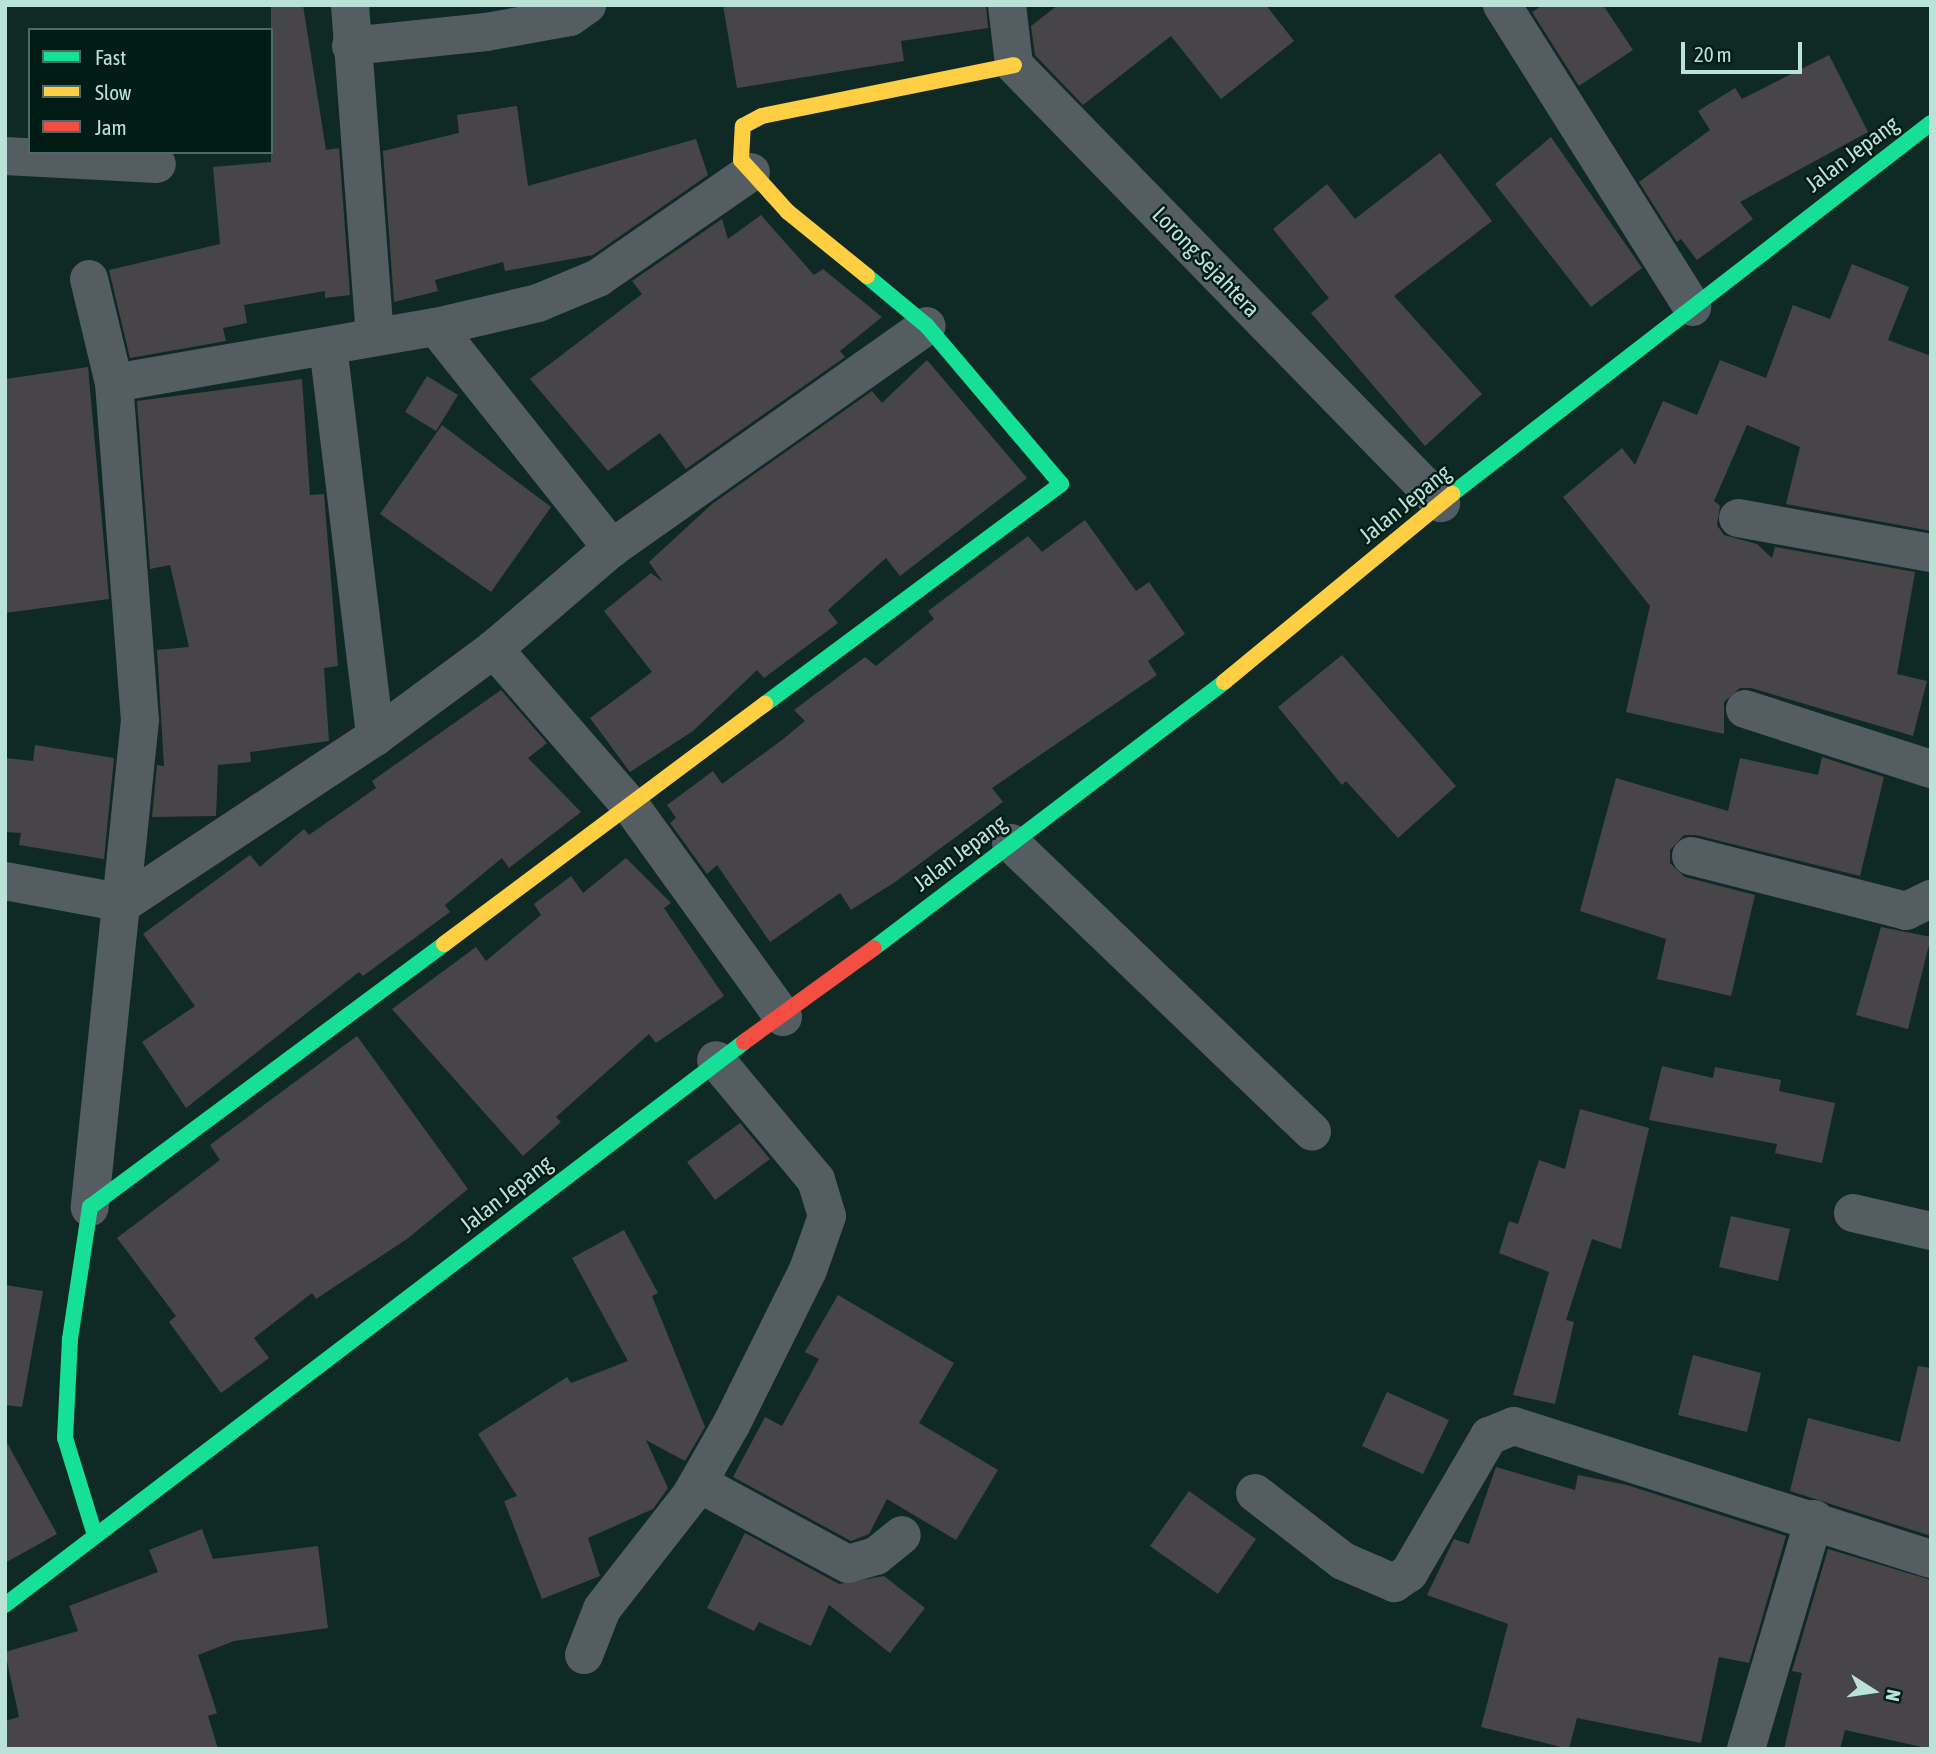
<!DOCTYPE html>
<style>
body{margin:0}
#map{position:relative;width:1936px;height:1754px;overflow:hidden;background:#0f2a25;font-family:"Asap Condensed",sans-serif}
div>[style]{position:absolute}
[style*='--x']{left:calc(var(--x)*1px);top:calc(var(--y)*1px);width:calc(var(--w)*1px);rotate:calc(var(--a)*1deg)}
.building>*{inset:0;background:#474548}
.street>*{height:38px;margin:-19px;padding:0 19px;transform-origin:19px;border-radius:19px;background:#545d61}
.fast>*{height:16px;margin:-8px;padding:0 8px;transform-origin:8px;border-radius:8px;background:#16e098}
.slow>*{height:16px;margin:-8px;padding:0 8px;transform-origin:8px;border-radius:8px;background:#ffcf43}
.jam>*{height:16px;margin:-8px;padding:0 8px;transform-origin:8px;border-radius:8px;background:#f24e42}
span{translate:-50% -50%;white-space:nowrap;text-align:center;line-height:1.15;-webkit-text-stroke:5px #011b15;paint-order:stroke}
.street-label{font-size:23px;color:#bae2d7}
.frame{position:absolute;inset:0;border:7px solid #bae2d7;pointer-events:none}
.legend{position:absolute;left:28px;top:28px;width:245px;height:126px;box-sizing:border-box;background:#011b15;border:2px solid #4b6b63;margin:0;padding:9px 12px;list-style:none;font-size:21px;color:#bae2d7}
.legend li{display:flex;align-items:center;gap:14px;height:35px}
.legend b{width:35px;border:2px solid #4b6b63}
.north{position:absolute;left:1838px;top:1656px;width:70px;height:70px;-webkit-text-stroke:5px #011b15;paint-order:stroke;rotate:102deg;font-size:19px;font-weight:700;line-height:28px;text-align:center;color:#bae2d7}
.north::after{content:'';display:block;margin:auto;width:24px;height:32px;background:#bae2d7;clip-path:polygon(50% 0,100% 100%,50% 72%,0 100%)}
.scale{position:absolute;left:1681px;top:42px;width:121px;height:32px;box-sizing:border-box;border:4px solid #bae2d7;border-top:0;padding-left:9px;font-size:21px;line-height:24px;white-space:nowrap;color:#bae2d7;-webkit-text-stroke:5px #011b15;paint-order:stroke}
</style>
<div id="map">
<div class="building">
<div style="clip-path:polygon(271px 5px,303px 5px,326px 150px,339px 148px,350px 295px,325px 298px,325px 291px,244px 305px,247px 323px,223px 328px,226px 341px,130px 358px,109px 270px,220px 244px,213px 167px,271px 162px)"></div>
<div style="clip-path:polygon(723px 5px,986px 5px,988px 28px,901px 41px,904px 61px,737px 88px)"></div>
<div style="clip-path:polygon(1058px 5px,1266px 5px,1294px 41px,1221px 99px,1171px 36px,1083px 105px,1035px 55px,1031px 26px)"></div>
<div style="clip-path:polygon(1543px 5px,1603px 5px,1633px 50px,1579px 86px,1532px 12px)"></div>
<div style="clip-path:polygon(1829px 55px,1868px 132px,1740px 202px,1753px 219px,1697px 260px,1681px 239px,1677px 242px,1639px 182px,1710px 130px,1698px 111px,1735px 88px,1742px 99px)"></div>
<div style="clip-path:polygon(517px 106px,528px 186px,696px 139px,708px 175px,593px 255px,505px 271px,503px 262px,435px 280px,438px 291px,394px 302px,383px 151px,459px 133px,457px 115px)"></div>
<div style="clip-path:polygon(1551px 137px,1642px 268px,1591px 307px,1495px 184px)"></div>
<div style="clip-path:polygon(1440px 153px,1492px 221px,1394px 296px,1482px 394px,1425px 446px,1311px 313px,1329px 298px,1273px 229px,1327px 184px,1355px 219px)"></div>
<div style="clip-path:polygon(761px 215px,814px 275px,823px 269px,882px 317px,840px 351px,845px 357px,686px 469px,660px 433px,608px 471px,530px 379px,642px 294px,632px 281px,722px 219px,728px 239px)"></div>
<div style="clip-path:polygon(1852px 264px,1909px 287px,1888px 340px,1931px 356px,1931px 531px,1786px 504px,1800px 447px,1747px 425px,1714px 501px,1720px 506px,1717px 525px,1724px 535px,1757px 544px,1772px 558px,1775px 547px,1915px 572px,1897px 674px,1927px 681px,1913px 736px,1751px 688px,1740px 688px,1724px 702px,1724px 734px,1626px 712px,1650px 606px,1563px 497px,1622px 448px,1635px 465px,1663px 401px,1697px 415px,1720px 360px,1766px 378px,1793px 305px,1830px 319px)"></div>
<div style="clip-path:polygon(927px 360px,1027px 478px,900px 576px,886px 558px,828px 610px,838px 623px,764px 678px,757px 670px,693px 731px,630px 772px,590px 718px,652px 672px,604px 611px,651px 573px,663px 582px,649px 562px,712px 504px,872px 391px,882px 403px)"></div>
<div style="clip-path:polygon(88px 367px,109px 599px,5px 613px,5px 379px)"></div>
<div style="clip-path:polygon(427px 376px,458px 395px,436px 431px,405px 412px)"></div>
<div style="clip-path:polygon(302px 379px,310px 495px,324px 494px,338px 666px,324px 668px,329px 741px,250px 752px,251px 762px,218px 765px,216px 816px,152px 817px,157px 765px,164px 766px,157px 650px,189px 647px,170px 565px,150px 569px,137px 401px)"></div>
<div style="clip-path:polygon(442px 425px,551px 507px,491px 592px,380px 514px)"></div>
<div style="clip-path:polygon(1085px 520px,1136px 591px,1149px 582px,1185px 634px,1148px 661px,1157px 675px,992px 788px,1003px 802px,895px 882px,851px 910px,840px 893px,770px 942px,717px 865px,707px 874px,670px 823px,676px 818px,667px 805px,713px 771px,722px 784px,782px 740px,805px 721px,794px 710px,865px 657px,876px 666px,934px 619px,928px 611px,1028px 536px,1042px 552px)"></div>
<div style="clip-path:polygon(1342px 655px,1456px 786px,1398px 838px,1346px 781px,1342px 785px,1278px 707px)"></div>
<div style="clip-path:polygon(501px 690px,547px 743px,528px 758px,581px 812px,509px 868px,502px 858px,445px 905px,450px 912px,363px 976px,359px 972px,186px 1108px,142px 1042px,195px 1006px,143px 934px,250px 855px,260px 867px,304px 829px,309px 835px,376px 788px,372px 781px)"></div>
<div style="clip-path:polygon(35px 745px,114px 758px,104px 859px,19px 845px,21px 833px,5px 832px,5px 758px,33px 761px)"></div>
<div style="clip-path:polygon(1822px 757px,1884px 777px,1860px 876px,1696px 835px,1684px 835px,1670px 850px,1670px 863px,1685px 877px,1755px 895px,1731px 996px,1657px 979px,1666px 939px,1580px 911px,1616px 778px,1728px 811px,1740px 758px,1818px 775px)"></div>
<div style="clip-path:polygon(626px 858px,671px 903px,664px 908px,724px 996px,656px 1043px,649px 1034px,556px 1117px,561px 1122px,523px 1156px,392px 1009px,476px 947px,486px 961px,541px 915px,534px 904px,571px 876px,583px 893px)"></div>
<div style="clip-path:polygon(1881px 927px,1931px 937px,1908px 1029px,1856px 1015px)"></div>
<div style="clip-path:polygon(357px 1036px,468px 1189px,407px 1239px,316px 1299px,312px 1293px,254px 1338px,269px 1358px,221px 1393px,169px 1322px,176px 1316px,117px 1238px,220px 1160px,210px 1145px)"></div>
<div style="clip-path:polygon(1662px 1066px,1713px 1078px,1715px 1067px,1781px 1080px,1779px 1091px,1835px 1103px,1822px 1163px,1775px 1153px,1777px 1144px,1649px 1120px)"></div>
<div style="clip-path:polygon(1580px 1109px,1649px 1128px,1621px 1249px,1592px 1239px,1566px 1320px,1574px 1322px,1555px 1404px,1513px 1395px,1549px 1272px,1499px 1253px,1509px 1221px,1518px 1224px,1539px 1160px,1565px 1169px)"></div>
<div style="clip-path:polygon(740px 1123px,770px 1159px,715px 1200px,687px 1162px)"></div>
<div style="clip-path:polygon(1731px 1216px,1790px 1229px,1778px 1281px,1719px 1267px)"></div>
<div style="clip-path:polygon(624px 1230px,658px 1293px,652px 1296px,705px 1427px,685px 1461px,646px 1440px,668px 1488px,653px 1509px,588px 1538px,600px 1576px,542px 1599px,504px 1501px,517px 1496px,478px 1434px,567px 1377px,571px 1383px,628px 1361px,572px 1258px)"></div>
<div style="clip-path:polygon(5px 1285px,43px 1291px,22px 1407px,5px 1405px)"></div>
<div style="clip-path:polygon(838px 1295px,954px 1363px,919px 1423px,998px 1470px,956px 1540px,887px 1499px,869px 1534px,851px 1541px,733px 1477px,765px 1417px,782px 1426px,819px 1359px,805px 1352px)"></div>
<div style="clip-path:polygon(1693px 1355px,1761px 1373px,1747px 1432px,1678px 1415px)"></div>
<div style="clip-path:polygon(1918px 1366px,1931px 1368px,1931px 1536px,1790px 1491px,1808px 1418px,1900px 1442px)"></div>
<div style="clip-path:polygon(1387px 1392px,1449px 1420px,1423px 1474px,1362px 1446px)"></div>
<div style="clip-path:polygon(5px 1439px,57px 1534px,5px 1563px)"></div>
<div style="clip-path:polygon(1496px 1467px,1575px 1490px,1578px 1475px,1627px 1485px,1786px 1536px,1749px 1663px,1719px 1657px,1701px 1743px,1577px 1718px,1569px 1749px,1481px 1727px,1508px 1624px,1427px 1595px,1454px 1539px,1469px 1544px)"></div>
<div style="clip-path:polygon(1189px 1491px,1256px 1539px,1218px 1594px,1150px 1546px)"></div>
<div style="clip-path:polygon(202px 1529px,213px 1559px,318px 1546px,328px 1628px,234px 1641px,198px 1655px,217px 1713px,208px 1716px,218px 1749px,5px 1749px,5px 1721px,19px 1717px,5px 1652px,78px 1631px,69px 1606px,158px 1572px,149px 1550px)"></div>
<div style="clip-path:polygon(745px 1533px,839px 1584px,884px 1576px,925px 1608px,890px 1653px,829px 1605px,811px 1646px,759px 1622px,754px 1631px,707px 1608px)"></div>
<div style="clip-path:polygon(1828px 1549px,1931px 1580px,1931px 1749px,1845px 1730px,1840px 1749px,1784px 1749px,1802px 1673px,1792px 1671px)"></div>
</div>
<div class="street">
<div style="--x:350;--y:5;--w:331;--a:85.7"></div>
<div style="--x:1007;--y:5;--w:60;--a:83.3"></div>
<div style="--x:1014;--y:65;--w:612;--a:45.73"></div>
<div style="--x:1502;--y:5;--w:357;--a:57.8"></div>
<div style="--x:351;--y:46;--w:136;--a:-5.9"></div>
<div style="--x:486;--y:32;--w:85;--a:-10.1"></div>
<div style="--x:570;--y:17;--w:21;--a:-35"></div>
<div style="--x:5;--y:156;--w:152;--a:3"></div>
<div style="--x:89;--y:279;--w:107;--a:76.5"></div>
<div style="--x:114;--y:383;--w:338;--a:85.6"></div>
<div style="--x:140;--y:720;--w:490;--a:95.9"></div>
<div style="--x:436;--y:327;--w:105;--a:-13.2"></div>
<div style="--x:538;--y:303;--w:65;--a:-22.6"></div>
<div style="--x:598;--y:278;--w:186;--a:-34.7"></div>
<div style="--x:328;--y:346;--w:394;--a:83.1"></div>
<div style="--x:114;--y:383;--w:327;--a:-9.9"></div>
<div style="--x:436;--y:327;--w:283;--a:51.5"></div>
<div style="--x:1738;--y:518;--w:196;--a:10.3"></div>
<div style="--x:1745;--y:709;--w:195;--a:17.9"></div>
<div style="--x:1011;--y:843;--w:417;--a:43.8"></div>
<div style="--x:1691;--y:856;--w:222;--a:14.3"></div>
<div style="--x:1906;--y:911;--w:28;--a:-26"></div>
<div style="--x:5;--y:881;--w:121;--a:10.5"></div>
<div style="--x:124;--y:903;--w:301;--a:-33.5"></div>
<div style="--x:375;--y:737;--w:148;--a:-36.5"></div>
<div style="--x:783;--y:1017;--w:258;--a:-125.8"></div>
<div style="--x:632;--y:808;--w:211;--a:-131"></div>
<div style="--x:494;--y:649;--w:155;--a:-40.6"></div>
<div style="--x:612;--y:548;--w:385;--a:-35.2"></div>
<div style="--x:1853;--y:1213;--w:80;--a:13"></div>
<div style="--x:698;--y:1483;--w:170;--a:28.4"></div>
<div style="--x:848;--y:1564;--w:29;--a:-16"></div>
<div style="--x:876;--y:1556;--w:33;--a:-39"></div>
<div style="--x:1255;--y:1493;--w:111;--a:37.7"></div>
<div style="--x:1343;--y:1561;--w:56;--a:23.3"></div>
<div style="--x:1394;--y:1583;--w:18;--a:-34"></div>
<div style="--x:1409;--y:1573;--w:159;--a:-59.7"></div>
<div style="--x:1489;--y:1436;--w:27;--a:-22"></div>
<div style="--x:1514;--y:1426;--w:438;--a:17.7"></div>
<div style="--x:584;--y:1655;--w:49;--a:-68.6"></div>
<div style="--x:602;--y:1609;--w:145;--a:-52"></div>
<div style="--x:691;--y:1495;--w:81;--a:-60.3"></div>
<div style="--x:731;--y:1425;--w:173;--a:-63.6"></div>
<div style="--x:808;--y:1270;--w:57;--a:-70.6"></div>
<div style="--x:827;--y:1216;--w:38;--a:-107"></div>
<div style="--x:816;--y:1180;--w:156;--a:-129.8"></div>
<div style="--x:1746;--y:1749;--w:240;--a:-73.5"></div>
</div>
<div class="fast">
<div style="--x:1452;--y:494;--w:606;--a:-37.76"></div>
<div style="--x:765;--y:704;--w:369;--a:-36.6"></div>
<div style="--x:1061;--y:484;--w:207;--a:-130.3"></div>
<div style="--x:927;--y:326;--w:78;--a:-140.2"></div>
<div style="--x:874;--y:948;--w:440;--a:-37.2"></div>
<div style="--x:94;--y:1532;--w:98;--a:-107.1"></div>
<div style="--x:65;--y:1438;--w:99;--a:-87.1"></div>
<div style="--x:70;--y:1339;--w:134;--a:-81.4"></div>
<div style="--x:90;--y:1207;--w:441;--a:-36.6"></div>
<div style="--x:5;--y:1605;--w:929;--a:-37.3"></div>
</div>
<div class="slow">
<div style="--x:867;--y:276;--w:102;--a:-141"></div>
<div style="--x:788;--y:212;--w:70;--a:-132.1"></div>
<div style="--x:741;--y:160;--w:34;--a:-87"></div>
<div style="--x:743;--y:126;--w:21;--a:-28"></div>
<div style="--x:762;--y:116;--w:257;--a:-11.4"></div>
<div style="--x:1224;--y:682;--w:296;--a:-39.5"></div>
<div style="--x:444;--y:944;--w:401;--a:-36.8"></div>
</div>
<div class="jam">
<div style="--x:744;--y:1042;--w:160;--a:-35.9"></div>
</div>
<div class="street-label">
<span style="left:1852px;top:154px;rotate:-37deg">Jalan Jepang</span>
<span style="left:1206px;top:262px;rotate:46deg">Lorong Sejahtera</span>
<span style="left:1405px;top:504px;rotate:-39deg">Jalan Jepang</span>
<span style="left:960px;top:853px;rotate:-37deg">Jalan Jepang</span>
<span style="left:506px;top:1194px;rotate:-38deg">Jalan Jepang</span>
</div>
<div class="frame"></div>
<ul class="legend">
<li><b style="height:9px;background:#16e098"></b>Fast</li>
<li><b style="height:9px;background:#ffcf43"></b>Slow</li>
<li><b style="height:9px;background:#f24e42"></b>Jam</li>
</ul>
<div class="north">N</div>
<div class="scale">20 m</div>
</div>
